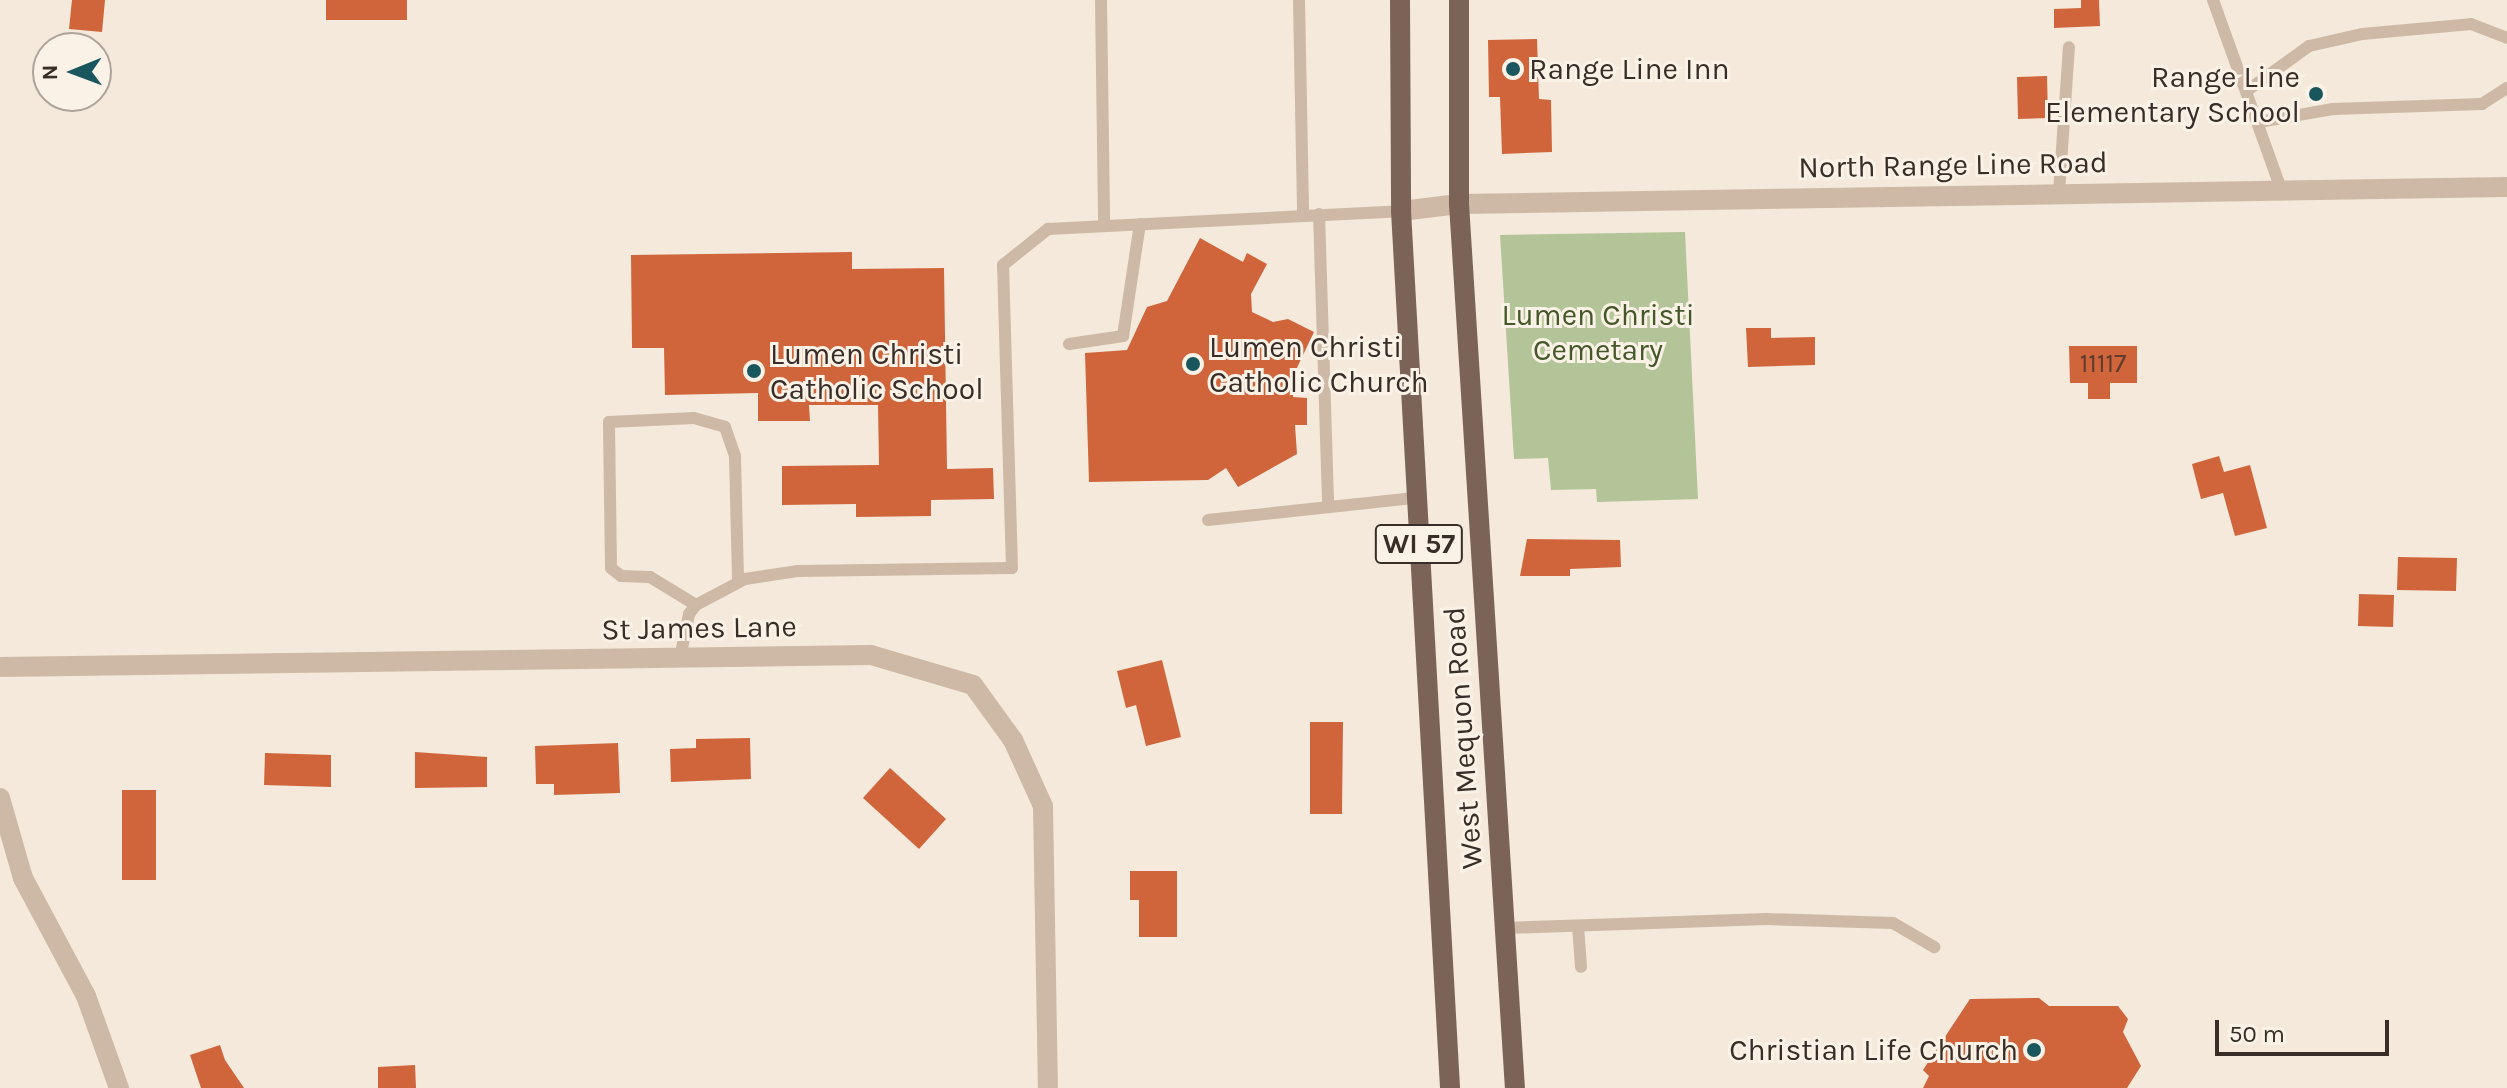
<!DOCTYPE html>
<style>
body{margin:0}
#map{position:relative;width:2507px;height:1088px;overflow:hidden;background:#f4e9da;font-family:Karla,sans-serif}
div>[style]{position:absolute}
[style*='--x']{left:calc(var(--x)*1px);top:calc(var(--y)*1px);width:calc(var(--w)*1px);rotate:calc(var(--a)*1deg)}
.green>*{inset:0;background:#b4c499}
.building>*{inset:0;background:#d0653c}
.service>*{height:12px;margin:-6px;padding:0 6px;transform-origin:6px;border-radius:6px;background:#cdb9a5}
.minor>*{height:20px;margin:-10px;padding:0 10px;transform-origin:10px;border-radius:10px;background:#cdb9a5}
.tertiary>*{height:20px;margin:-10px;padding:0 10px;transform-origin:10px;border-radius:10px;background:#cdb9a5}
.primary>*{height:20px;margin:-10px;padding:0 10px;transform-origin:10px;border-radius:10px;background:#7b6457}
.dots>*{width:22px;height:22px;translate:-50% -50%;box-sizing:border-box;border:4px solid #fbf2e7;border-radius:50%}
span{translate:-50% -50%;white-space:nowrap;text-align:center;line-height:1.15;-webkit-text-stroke:6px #fbf2e7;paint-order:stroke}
.number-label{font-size:26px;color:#5e3b2c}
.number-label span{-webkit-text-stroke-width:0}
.shield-label span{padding:2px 6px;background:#fbf2e7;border:2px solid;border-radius:6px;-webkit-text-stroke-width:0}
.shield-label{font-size:28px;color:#382d27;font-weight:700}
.poi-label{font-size:30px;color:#382d27}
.left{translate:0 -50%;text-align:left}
.right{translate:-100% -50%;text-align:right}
.street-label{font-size:30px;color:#382d27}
.park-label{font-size:30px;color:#455829}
.north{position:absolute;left:32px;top:32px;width:80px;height:80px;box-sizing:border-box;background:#fbf2e7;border:2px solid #ada39a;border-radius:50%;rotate:269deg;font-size:22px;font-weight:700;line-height:32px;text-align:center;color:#382d27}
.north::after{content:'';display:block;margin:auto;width:28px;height:36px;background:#19565d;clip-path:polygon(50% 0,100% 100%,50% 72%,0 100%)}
.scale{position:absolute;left:2215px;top:1020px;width:174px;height:36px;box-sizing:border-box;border:4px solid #382d27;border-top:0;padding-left:10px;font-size:24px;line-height:28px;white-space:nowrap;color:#382d27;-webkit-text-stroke:6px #fbf2e7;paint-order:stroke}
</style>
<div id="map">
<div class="green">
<div style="clip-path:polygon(1685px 232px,1698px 499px,1597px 502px,1596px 489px,1551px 490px,1548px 458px,1514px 459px,1500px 235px)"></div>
</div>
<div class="building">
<div style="clip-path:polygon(72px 0,105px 0,102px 32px,69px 29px)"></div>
<div style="clip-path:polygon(326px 0,407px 0,407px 20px,326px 20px)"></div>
<div style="clip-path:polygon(2081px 0,2099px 0,2100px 26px,2054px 28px,2054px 9px,2081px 8px)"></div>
<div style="clip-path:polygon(1537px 39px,1539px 99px,1551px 100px,1552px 152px,1502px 154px,1500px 97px,1489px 97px,1488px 40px)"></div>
<div style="clip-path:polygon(2047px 76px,2048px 118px,2018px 119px,2017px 77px)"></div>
<div style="clip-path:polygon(1200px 238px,1243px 262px,1247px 253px,1267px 264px,1251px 294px,1252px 312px,1273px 322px,1288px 319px,1314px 332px,1294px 374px,1293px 397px,1307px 398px,1307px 425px,1295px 425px,1297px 454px,1238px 487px,1226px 468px,1208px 480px,1089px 482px,1085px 353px,1127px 350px,1147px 307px,1167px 301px)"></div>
<div style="clip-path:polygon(852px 252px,852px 269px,944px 268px,947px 469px,993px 468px,994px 499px,931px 500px,931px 516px,856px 517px,856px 504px,782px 505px,782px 466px,879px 465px,878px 405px,809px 405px,810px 421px,758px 421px,758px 393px,665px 395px,664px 348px,632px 348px,631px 255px)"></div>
<div style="clip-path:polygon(1746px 328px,1771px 328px,1771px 338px,1815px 337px,1815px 365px,1748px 367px)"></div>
<div style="clip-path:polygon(2069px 346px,2137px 346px,2137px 383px,2110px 383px,2110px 399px,2088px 399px,2088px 383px,2070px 383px)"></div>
<div style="clip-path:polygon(2219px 456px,2224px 472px,2250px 465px,2267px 528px,2235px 536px,2223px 493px,2201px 499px,2192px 464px)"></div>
<div style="clip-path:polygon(1527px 539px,1620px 540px,1621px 567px,1570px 569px,1570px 576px,1520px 576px)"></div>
<div style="clip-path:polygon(2398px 557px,2457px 558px,2456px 591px,2397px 590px)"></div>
<div style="clip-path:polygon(2359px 594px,2394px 595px,2393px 627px,2358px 626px)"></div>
<div style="clip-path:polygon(1162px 660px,1181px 737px,1146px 746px,1136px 705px,1126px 708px,1117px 671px)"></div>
<div style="clip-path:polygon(1310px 722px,1343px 722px,1342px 814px,1310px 814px)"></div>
<div style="clip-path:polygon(750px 738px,751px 779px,671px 782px,670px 749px,696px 748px,696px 739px)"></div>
<div style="clip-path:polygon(618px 743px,620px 793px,554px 795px,554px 784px,536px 784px,535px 746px)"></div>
<div style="clip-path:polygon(415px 752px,487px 757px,487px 787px,415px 788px)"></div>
<div style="clip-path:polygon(265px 753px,331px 755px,331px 787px,264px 785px)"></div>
<div style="clip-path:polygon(890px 768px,946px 819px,919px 849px,863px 798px)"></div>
<div style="clip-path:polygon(122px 790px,156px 790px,156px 880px,122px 880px)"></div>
<div style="clip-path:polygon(1130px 871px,1177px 871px,1177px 937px,1139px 937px,1139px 900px,1130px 900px)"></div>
<div style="clip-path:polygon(2039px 998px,2049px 1006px,2118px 1006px,2128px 1019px,2123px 1032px,2141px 1066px,2127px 1088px,1923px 1088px,1929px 1076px,1923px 1070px,1970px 999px)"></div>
<div style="clip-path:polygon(220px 1045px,225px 1060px,244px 1088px,201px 1088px,190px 1055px)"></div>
<div style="clip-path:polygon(415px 1065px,416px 1088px,378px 1088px,378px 1067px)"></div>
</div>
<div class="service">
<div style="--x:1101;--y:0;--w:226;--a:89.2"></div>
<div style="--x:1299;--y:0;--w:216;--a:88.9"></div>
<div style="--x:2213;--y:0;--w:201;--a:70.2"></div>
<div style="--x:2248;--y:90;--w:75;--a:-35.8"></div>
<div style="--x:2309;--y:46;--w:54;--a:-12.8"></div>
<div style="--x:2362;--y:34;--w:109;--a:-5.2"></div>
<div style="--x:2471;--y:24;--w:39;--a:21"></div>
<div style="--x:2259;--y:122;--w:75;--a:-10"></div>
<div style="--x:2333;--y:109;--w:149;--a:-1.9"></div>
<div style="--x:2482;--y:104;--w:30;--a:-33"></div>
<div style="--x:2059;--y:193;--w:146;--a:-86.1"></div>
<div style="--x:1319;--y:214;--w:289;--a:88.2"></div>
<div style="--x:1069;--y:344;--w:55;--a:-8.4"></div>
<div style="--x:1123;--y:336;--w:113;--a:-81.4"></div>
<div style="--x:1208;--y:520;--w:208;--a:-6.1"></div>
<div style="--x:696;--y:605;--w:54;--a:-148.7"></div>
<div style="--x:650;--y:577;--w:29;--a:-178"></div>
<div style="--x:621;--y:576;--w:13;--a:-141"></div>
<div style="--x:611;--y:568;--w:146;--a:-90.8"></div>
<div style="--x:609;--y:422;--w:85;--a:-2.7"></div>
<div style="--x:694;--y:418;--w:32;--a:16"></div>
<div style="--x:725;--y:427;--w:31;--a:71"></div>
<div style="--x:735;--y:456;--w:125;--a:88.6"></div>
<div style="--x:680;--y:658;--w:45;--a:-78.4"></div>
<div style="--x:689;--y:614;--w:11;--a:-52"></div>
<div style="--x:696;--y:605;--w:55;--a:-28"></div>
<div style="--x:745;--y:579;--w:54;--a:-8.6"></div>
<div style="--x:798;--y:571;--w:214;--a:-0.8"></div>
<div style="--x:1012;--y:568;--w:303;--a:-91.7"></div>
<div style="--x:1003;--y:265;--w:58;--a:-38.7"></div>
<div style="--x:1048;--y:229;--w:353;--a:-2.9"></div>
<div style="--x:1578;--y:926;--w:41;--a:85.8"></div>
<div style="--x:1506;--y:928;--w:260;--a:-2"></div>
<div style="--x:1766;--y:919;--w:127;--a:1.8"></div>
<div style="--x:1893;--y:923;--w:48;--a:30.3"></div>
</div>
<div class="minor">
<div style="--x:0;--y:667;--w:871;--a:-0.79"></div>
<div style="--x:871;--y:655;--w:106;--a:16.4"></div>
<div style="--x:973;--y:685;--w:68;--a:54"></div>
<div style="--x:1013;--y:740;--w:72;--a:65.6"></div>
<div style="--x:1043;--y:806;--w:282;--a:89"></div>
<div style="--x:0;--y:798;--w:83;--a:74"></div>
<div style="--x:23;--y:878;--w:134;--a:61.9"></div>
<div style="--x:86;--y:996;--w:98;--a:70.3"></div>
</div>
<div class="tertiary">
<div style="--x:1401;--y:211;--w:58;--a:-6.9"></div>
<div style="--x:1459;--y:204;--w:1048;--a:-0.93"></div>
</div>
<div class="primary">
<div style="--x:1400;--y:0;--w:211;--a:89.7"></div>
<div style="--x:1401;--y:211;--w:878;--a:86.8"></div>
<div style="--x:1459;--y:0;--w:204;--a:90"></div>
<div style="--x:1459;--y:204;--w:886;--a:86.38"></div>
</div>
<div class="dots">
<div style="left:1513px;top:69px;background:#19565d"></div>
<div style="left:2316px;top:94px;background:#19565d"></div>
<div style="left:1193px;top:364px;background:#19565d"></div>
<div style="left:754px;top:371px;background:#19565d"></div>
<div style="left:2034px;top:1050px;background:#19565d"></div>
</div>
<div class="number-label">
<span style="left:2103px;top:364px">11117</span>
</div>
<div class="shield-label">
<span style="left:1419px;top:544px">WI 57</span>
</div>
<div class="poi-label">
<span class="left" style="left:1529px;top:69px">Range Line Inn</span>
<span class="right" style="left:2300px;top:94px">Range Line<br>Elementary School</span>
<span class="left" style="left:1209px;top:364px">Lumen Christi<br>Catholic Church</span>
<span class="left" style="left:770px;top:371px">Lumen Christi<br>Catholic School</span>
<span class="right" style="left:2018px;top:1050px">Christian Life Church</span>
</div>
<div class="street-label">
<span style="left:1953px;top:165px;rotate:-1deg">North Range Line Road</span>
<span style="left:699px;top:628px;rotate:-1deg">St James Lane</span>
<span style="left:1463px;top:738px;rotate:-94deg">West Mequon Road</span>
</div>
<div class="park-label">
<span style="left:1598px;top:332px">Lumen Christi<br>Cemetary</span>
</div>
<div class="north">N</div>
<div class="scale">50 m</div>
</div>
